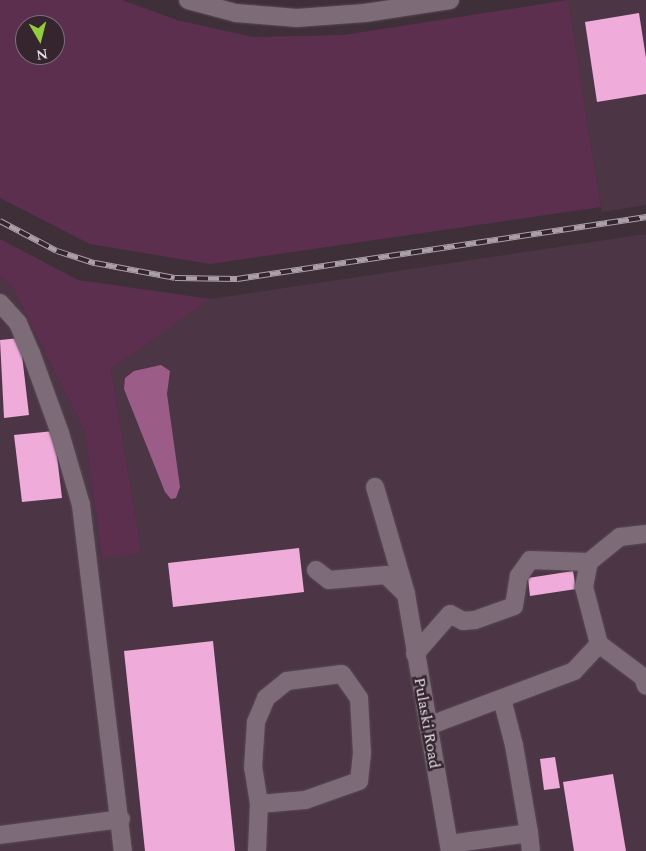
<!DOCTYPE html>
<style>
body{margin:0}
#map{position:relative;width:646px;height:851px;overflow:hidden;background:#3f2f39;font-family:Spectral,serif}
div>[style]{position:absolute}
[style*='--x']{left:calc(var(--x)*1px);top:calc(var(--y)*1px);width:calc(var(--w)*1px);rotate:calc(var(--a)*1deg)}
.built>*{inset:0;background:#4c3645}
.green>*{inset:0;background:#5d2f4f}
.water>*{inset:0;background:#9b5d88}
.building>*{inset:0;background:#efabd9}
.roads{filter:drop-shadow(0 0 1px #584b54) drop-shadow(0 0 1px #584b54)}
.minor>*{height:18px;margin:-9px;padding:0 9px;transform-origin:9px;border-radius:9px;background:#7d6c77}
.rail>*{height:5.5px;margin-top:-2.75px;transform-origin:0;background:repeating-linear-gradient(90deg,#34252f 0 11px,#aca0a8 0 22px);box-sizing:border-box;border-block:1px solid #aca0a8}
span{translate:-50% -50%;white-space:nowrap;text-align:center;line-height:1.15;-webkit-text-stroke:5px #34252f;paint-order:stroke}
.street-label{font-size:16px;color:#e8dee5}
.north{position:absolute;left:15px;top:15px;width:50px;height:50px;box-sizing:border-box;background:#34252f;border:1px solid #7c6f78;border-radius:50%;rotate:172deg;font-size:14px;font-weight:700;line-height:20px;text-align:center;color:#e8dee5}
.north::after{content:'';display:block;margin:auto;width:18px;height:22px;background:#92cd3e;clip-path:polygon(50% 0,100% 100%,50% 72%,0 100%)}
</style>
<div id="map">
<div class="built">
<div style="clip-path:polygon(568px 0,646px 0,646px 205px,602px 212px)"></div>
<div style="clip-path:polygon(646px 234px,646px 851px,0 851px,0 277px,13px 288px,85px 432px,102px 558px,142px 552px,111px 369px,211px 299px)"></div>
</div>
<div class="green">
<div style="clip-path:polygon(evenodd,0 0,122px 0,177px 20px,253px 37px,344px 35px,568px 0,601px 207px,210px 264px,90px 244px,0 198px,0 0,25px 25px,55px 25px,55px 55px,25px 55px,25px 25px)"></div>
<div style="clip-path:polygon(0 239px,78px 280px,211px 299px,111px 369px,142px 553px,102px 558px,85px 432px,13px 288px,0 277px)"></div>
</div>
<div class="water">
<div style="clip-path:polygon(161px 365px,170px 371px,167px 394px,180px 487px,176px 498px,171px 499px,165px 492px,124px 389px,125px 378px,134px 371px)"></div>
</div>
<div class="building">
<div style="clip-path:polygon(639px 13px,646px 58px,646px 94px,597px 102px,585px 22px)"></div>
<div style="clip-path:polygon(20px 338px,29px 415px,4px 418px,0 340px)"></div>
<div style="clip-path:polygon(54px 431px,62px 498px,22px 502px,14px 435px)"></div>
<div style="clip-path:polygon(299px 548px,304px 592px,173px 607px,168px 563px)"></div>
<div style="clip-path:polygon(573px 571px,576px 589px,530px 596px,528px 578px)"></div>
<div style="clip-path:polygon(213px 641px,235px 851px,145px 851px,124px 651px)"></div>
<div style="clip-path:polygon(555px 757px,560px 788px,544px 790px,540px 759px)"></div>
<div style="clip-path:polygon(613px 774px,626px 851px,574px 851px,563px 782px)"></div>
</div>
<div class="roads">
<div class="minor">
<div style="--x:188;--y:0;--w:50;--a:15.2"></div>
<div style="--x:236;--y:13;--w:61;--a:4.7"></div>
<div style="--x:297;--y:18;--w:68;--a:-4.2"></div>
<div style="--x:365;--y:13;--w:86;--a:-8.7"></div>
<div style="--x:0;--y:303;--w:27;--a:48"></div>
<div style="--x:18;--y:323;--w:33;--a:67"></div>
<div style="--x:31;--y:353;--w:85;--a:70.1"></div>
<div style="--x:60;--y:433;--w:75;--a:73.7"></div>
<div style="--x:81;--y:505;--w:349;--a:83.1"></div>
<div style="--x:375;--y:487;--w:111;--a:73.8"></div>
<div style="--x:406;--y:594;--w:261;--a:80.3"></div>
<div style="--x:316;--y:570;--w:16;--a:38"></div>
<div style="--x:329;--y:580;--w:57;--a:-5"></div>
<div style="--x:386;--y:575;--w:28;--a:44"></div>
<div style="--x:599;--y:644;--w:59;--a:-104.7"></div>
<div style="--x:584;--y:587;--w:25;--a:-79"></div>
<div style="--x:589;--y:562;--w:40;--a:-39"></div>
<div style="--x:620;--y:537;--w:26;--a:-7"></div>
<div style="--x:415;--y:654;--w:53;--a:-48.8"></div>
<div style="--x:450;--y:614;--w:15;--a:28"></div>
<div style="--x:463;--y:621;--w:12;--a:-5"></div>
<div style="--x:475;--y:620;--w:41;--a:-19.7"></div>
<div style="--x:514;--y:606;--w:30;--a:-81"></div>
<div style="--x:519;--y:576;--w:19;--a:-55"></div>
<div style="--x:530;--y:560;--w:59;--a:1.9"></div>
<div style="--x:502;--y:699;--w:48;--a:75.4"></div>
<div style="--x:514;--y:745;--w:89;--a:80.3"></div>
<div style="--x:428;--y:726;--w:156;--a:-20.6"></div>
<div style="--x:574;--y:671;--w:37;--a:-47"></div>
<div style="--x:599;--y:644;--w:55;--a:36.9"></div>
<div style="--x:643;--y:677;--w:9;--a:72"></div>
<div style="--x:0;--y:835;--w:122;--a:-7.5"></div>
<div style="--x:449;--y:844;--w:81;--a:-7.8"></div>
<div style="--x:529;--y:833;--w:18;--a:84"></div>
<div style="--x:257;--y:851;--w:47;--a:-87.6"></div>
<div style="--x:259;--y:804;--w:36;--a:-99"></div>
<div style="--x:253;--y:768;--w:46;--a:-86.3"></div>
<div style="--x:256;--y:722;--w:26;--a:-67"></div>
<div style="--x:266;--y:698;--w:27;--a:-39"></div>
<div style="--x:287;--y:681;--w:55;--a:-7.3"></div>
<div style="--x:342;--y:674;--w:29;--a:55"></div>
<div style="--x:359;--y:698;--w:55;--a:86.9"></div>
<div style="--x:362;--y:753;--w:28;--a:96"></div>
<div style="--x:359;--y:781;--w:57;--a:160.6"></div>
<div style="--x:305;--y:800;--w:46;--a:175"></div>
</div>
</div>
<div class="rail">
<div style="--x:0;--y:221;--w:64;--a:27.8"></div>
<div style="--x:57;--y:251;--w:40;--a:18"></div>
<div style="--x:95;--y:263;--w:81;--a:10.6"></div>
<div style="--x:175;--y:278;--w:62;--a:0.9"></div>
<div style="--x:237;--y:279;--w:414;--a:-8.6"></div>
</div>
<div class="street-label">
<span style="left:427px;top:723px;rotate:80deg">Pulaski Road</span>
</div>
<div class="north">N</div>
</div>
